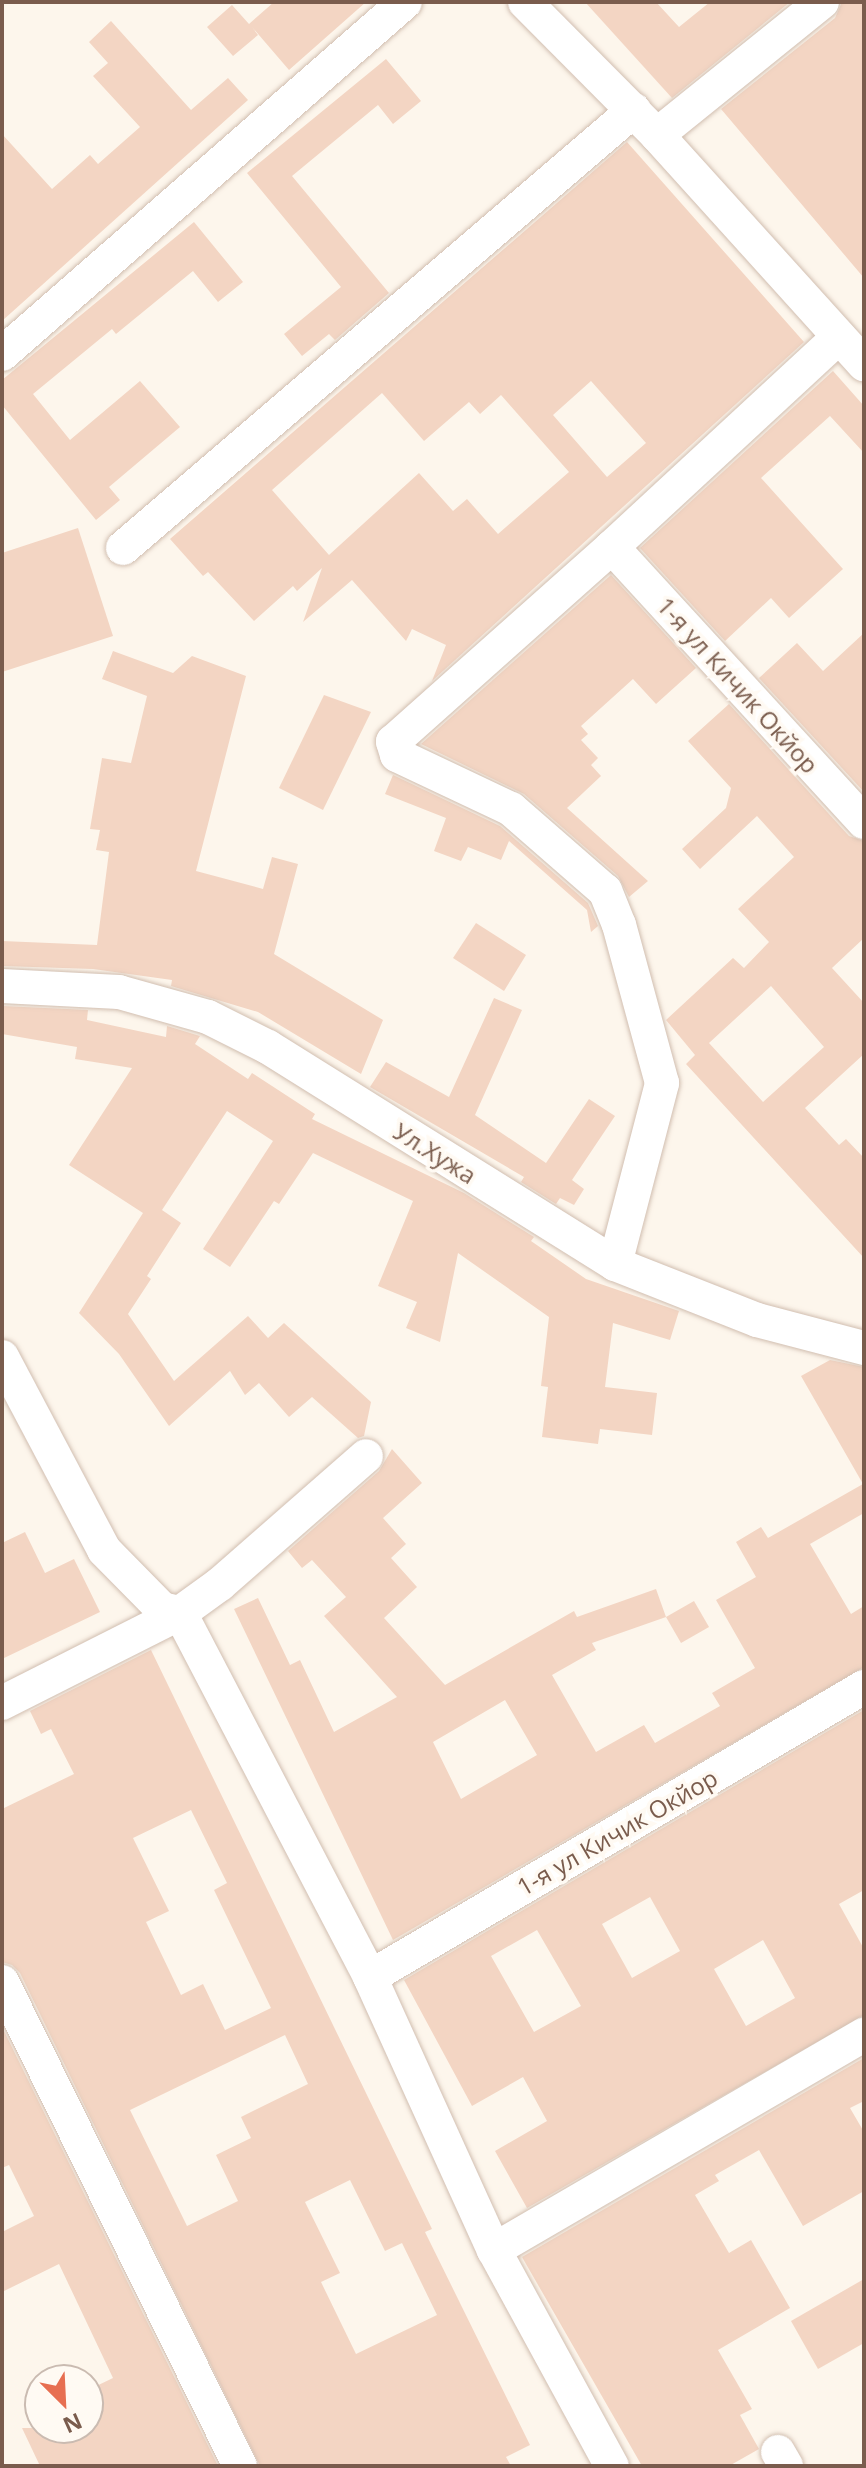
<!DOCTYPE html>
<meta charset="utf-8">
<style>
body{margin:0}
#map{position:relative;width:866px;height:2468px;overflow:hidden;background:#fdf6ec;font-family:"Open Sans",sans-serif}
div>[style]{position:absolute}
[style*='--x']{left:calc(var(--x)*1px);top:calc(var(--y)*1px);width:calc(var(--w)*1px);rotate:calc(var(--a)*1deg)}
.building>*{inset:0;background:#f3d5c3}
.roads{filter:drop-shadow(0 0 2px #d1beb0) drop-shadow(0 0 2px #d1beb0)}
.minor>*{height:34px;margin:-17px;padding:0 17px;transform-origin:17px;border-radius:17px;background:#fff}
span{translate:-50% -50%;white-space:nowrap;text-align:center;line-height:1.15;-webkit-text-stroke:7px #fffaf3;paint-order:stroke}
.street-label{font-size:24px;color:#7a5c4d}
.frame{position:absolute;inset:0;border:4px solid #7a5c4d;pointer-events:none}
.north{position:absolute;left:24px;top:2364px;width:80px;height:80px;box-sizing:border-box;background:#fffaf3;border:2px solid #cabbb1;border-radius:50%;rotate:156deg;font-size:22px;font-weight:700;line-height:32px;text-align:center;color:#7a5c4d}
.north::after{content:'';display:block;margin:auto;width:28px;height:36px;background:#e76f51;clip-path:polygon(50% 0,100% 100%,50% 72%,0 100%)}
</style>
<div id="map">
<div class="building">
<div style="clip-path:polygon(274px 2px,366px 2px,289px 70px,252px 27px,258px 35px,233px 56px,207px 27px,232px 5px,249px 24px)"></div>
<div style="clip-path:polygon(585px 2px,656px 2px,679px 27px,710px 2px,790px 2px,672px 98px)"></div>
<div style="clip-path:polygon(842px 2px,864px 2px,864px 278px,721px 109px,835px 18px)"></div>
<div style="clip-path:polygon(111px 21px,191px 110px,228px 78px,248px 100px,2px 321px,2px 134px,52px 189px,90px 155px,98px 164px,140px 127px,93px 76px,108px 63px,89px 42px)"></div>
<div style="clip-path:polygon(386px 59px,421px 101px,393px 124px,378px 105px,292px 176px,389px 293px,335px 340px,329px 334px,302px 356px,284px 334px,341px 287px,247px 173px)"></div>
<div style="clip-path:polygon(evenodd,627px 142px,804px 342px,432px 681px,446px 645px,412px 629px,406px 641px,352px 580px,303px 622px,322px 568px,297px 591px,293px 586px,254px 621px,208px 572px,203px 576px,170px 539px,627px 142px,591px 381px,646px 443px,607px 477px,553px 415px,591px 381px,627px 142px,382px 393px,424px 441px,469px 402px,480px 414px,501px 395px,569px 472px,498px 534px,467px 499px,453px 511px,419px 473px,329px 555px,272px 490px,382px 393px)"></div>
<div style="clip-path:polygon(194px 222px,243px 282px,218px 302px,193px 271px,116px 334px,112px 329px,33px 394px,70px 440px,140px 381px,180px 427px,109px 487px,120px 500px,96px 520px,2px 405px,2px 380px)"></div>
<div style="clip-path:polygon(833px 371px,864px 406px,864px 453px,830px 416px,761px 478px,843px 569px,789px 618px,771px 598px,725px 641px,640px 548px)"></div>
<div style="clip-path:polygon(78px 528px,113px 636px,2px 672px,2px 553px)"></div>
<div style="clip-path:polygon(611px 575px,696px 668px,656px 704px,633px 679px,581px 726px,588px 734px,581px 740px,598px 758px,591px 765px,601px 776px,567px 808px,648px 881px,629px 897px,618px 876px,524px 794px,421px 744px)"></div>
<div style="clip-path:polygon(864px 633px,864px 792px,759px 678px,797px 643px,823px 671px)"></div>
<div style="clip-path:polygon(113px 651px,173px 673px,192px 656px,246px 676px,196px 871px,263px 889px,272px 857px,298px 864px,274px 954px,383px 1020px,361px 1074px,258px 1012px,171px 986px,172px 980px,93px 969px,2px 966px,2px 941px,97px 945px,109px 852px,96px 850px,100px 830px,90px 829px,102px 758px,131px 763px,147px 696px,102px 679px)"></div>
<div style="clip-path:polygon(324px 695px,371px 712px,323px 810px,279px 788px)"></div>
<div style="clip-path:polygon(evenodd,729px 704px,849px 836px,864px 841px,864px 938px,832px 968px,864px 1003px,864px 1054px,805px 1108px,839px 1145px,846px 1139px,864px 1158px,864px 1258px,686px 1064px,695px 1055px,666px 1020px,733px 958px,744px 968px,769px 942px,738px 909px,794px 857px,757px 816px,700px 869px,682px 849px,726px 808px,731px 788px,688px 741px,729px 704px,771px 986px,824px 1047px,763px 1102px,709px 1043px,771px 986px)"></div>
<div style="clip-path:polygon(393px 775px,500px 826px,588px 903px,598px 926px,591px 932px,587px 910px,509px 841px,501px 860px,468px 847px,461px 861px,434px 851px,446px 818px,385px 794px)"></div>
<div style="clip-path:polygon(476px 923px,526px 955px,504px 991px,453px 958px)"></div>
<div style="clip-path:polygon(494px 998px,522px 1010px,475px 1115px,546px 1163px,589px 1099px,615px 1116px,572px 1180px,584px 1189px,574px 1205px,560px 1198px,556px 1204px,521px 1182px,524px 1177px,370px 1087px,386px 1062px,449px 1097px)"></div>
<div style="clip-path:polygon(2px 1006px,88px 1010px,87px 1020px,166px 1037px,167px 1026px,200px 1036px,195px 1044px,248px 1079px,252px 1073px,315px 1114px,312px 1119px,464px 1193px,534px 1237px,531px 1241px,586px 1279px,679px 1311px,670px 1340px,613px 1323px,605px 1387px,657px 1393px,652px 1435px,600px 1429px,598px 1444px,542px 1437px,548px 1387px,541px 1386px,549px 1317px,458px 1253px,440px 1342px,406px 1328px,417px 1302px,378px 1286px,413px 1201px,313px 1153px,279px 1204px,274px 1201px,230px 1267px,203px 1249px,273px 1141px,227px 1111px,162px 1210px,181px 1223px,147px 1276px,151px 1279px,128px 1314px,174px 1381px,248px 1316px,268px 1338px,284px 1323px,371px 1402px,364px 1436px,358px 1438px,312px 1397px,289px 1417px,259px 1383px,245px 1395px,230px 1371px,169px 1426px,119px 1354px,79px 1313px,143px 1213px,69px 1165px,132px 1068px,75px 1059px,77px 1047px,2px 1034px)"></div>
<div style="clip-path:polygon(evenodd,830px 1360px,864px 1367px,864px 1513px,810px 1544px,851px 1614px,864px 1606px,864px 1667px,393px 1940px,234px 1609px,258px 1598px,290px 1665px,300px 1660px,334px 1732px,397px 1697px,324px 1616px,346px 1597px,312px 1560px,302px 1568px,288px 1551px,379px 1471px,392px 1449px,422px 1483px,383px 1518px,406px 1544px,391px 1558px,417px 1587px,384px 1618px,445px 1685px,574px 1611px,577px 1617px,656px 1589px,666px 1617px,592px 1643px,596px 1650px,552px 1675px,596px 1752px,644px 1725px,655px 1743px,720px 1706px,712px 1693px,755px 1668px,716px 1600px,756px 1577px,736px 1542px,761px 1527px,768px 1538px,863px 1484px,801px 1376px,830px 1360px,505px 1700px,537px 1755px,461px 1799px,433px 1742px,505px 1700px)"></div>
<div style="clip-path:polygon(25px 1532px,45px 1573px,74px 1559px,100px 1612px,2px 1659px,2px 1543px)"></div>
<div style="clip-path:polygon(694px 1601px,709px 1627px,681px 1643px,666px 1617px)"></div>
<div style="clip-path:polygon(evenodd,151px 1650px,432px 2229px,425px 2232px,530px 2445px,506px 2457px,511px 2466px,260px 2466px,20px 1973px,12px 1965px,2px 1962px,2px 1809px,74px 1774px,51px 1729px,41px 1734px,30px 1711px,151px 1650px,191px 1810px,227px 1883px,214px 1890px,271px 2008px,225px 2030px,203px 1984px,181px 1995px,146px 1922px,169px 1911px,133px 1838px,191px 1810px,151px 1650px,285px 2035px,308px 2084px,241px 2117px,251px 2138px,216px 2155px,238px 2201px,187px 2226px,130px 2110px,285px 2035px,151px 1650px,350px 2180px,385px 2251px,402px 2243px,437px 2315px,356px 2354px,321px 2282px,340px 2273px,305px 2202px,350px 2180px)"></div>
<div style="clip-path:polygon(evenodd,864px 1710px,864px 1890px,839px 1904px,864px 1949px,864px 2015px,527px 2208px,495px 2151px,547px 2121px,523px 2077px,472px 2106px,404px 1980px,864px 1710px,650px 1897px,680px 1951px,632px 1978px,602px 1924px,650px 1897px,864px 1710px,537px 1930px,581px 2006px,534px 2032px,491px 1956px,537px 1930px,864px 1710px,763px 1940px,795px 1998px,746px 2026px,714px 1969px,763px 1940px)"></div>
<div style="clip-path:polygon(2px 2027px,218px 2466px,40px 2466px,22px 2428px,88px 2428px,88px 2390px,113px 2378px,59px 2264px,2px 2292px,2px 2232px,34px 2216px,9px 2165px,2px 2168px)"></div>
<div style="clip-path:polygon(864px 2058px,864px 2101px,850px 2108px,864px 2132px,864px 2191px,803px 2226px,759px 2150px,715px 2175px,719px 2181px,695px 2195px,729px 2253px,751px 2240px,790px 2308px,718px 2350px,752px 2409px,740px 2415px,759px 2449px,729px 2466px,642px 2466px,522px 2257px)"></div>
<div style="clip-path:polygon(864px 2279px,864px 2343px,818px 2369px,791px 2321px)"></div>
</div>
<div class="roads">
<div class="minor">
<div style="--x:525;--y:2;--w:187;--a:45.2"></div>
<div style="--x:657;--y:135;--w:309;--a:47.9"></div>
<div style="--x:657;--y:135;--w:212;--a:-38.9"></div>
<div style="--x:2;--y:354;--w:535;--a:-41.14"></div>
<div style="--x:612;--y:547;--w:373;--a:47.5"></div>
<div style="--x:123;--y:548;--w:673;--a:-40.6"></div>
<div style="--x:2;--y:986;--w:117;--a:2.9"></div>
<div style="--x:119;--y:992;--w:92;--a:15.7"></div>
<div style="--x:208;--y:1017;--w:67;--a:26.6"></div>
<div style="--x:268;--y:1047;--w:409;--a:32"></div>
<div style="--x:615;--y:1264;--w:153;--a:21.5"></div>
<div style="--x:757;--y:1320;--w:111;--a:14.7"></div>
<div style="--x:615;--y:1264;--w:187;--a:-75.4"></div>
<div style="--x:662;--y:1083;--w:164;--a:-105.2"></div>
<div style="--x:619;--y:925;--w:37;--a:-112"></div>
<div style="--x:605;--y:891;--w:125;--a:-138.9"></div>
<div style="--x:511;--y:809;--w:126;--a:-154.7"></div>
<div style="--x:397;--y:755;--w:14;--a:-107"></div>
<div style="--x:393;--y:742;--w:293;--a:-41.7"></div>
<div style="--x:612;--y:547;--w:309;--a:-42.8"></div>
<div style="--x:2;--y:1357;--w:218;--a:62.1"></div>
<div style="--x:104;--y:1550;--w:83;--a:45.5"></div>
<div style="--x:162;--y:1609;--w:18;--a:13"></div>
<div style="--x:180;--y:1613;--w:49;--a:-35.9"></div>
<div style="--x:220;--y:1584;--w:194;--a:-41.2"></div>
<div style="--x:2;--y:1703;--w:199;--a:-26.8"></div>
<div style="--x:180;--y:1613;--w:411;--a:62.4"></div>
<div style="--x:370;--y:1977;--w:300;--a:65.6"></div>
<div style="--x:494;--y:2250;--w:246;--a:61.4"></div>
<div style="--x:370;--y:1977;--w:573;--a:-30.41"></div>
<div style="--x:2;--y:1982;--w:539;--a:63.82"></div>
<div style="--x:494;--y:2250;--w:428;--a:-30.2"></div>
<div style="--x:778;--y:2452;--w:16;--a:60"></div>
</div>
</div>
<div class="street-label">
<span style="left:738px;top:685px;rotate:48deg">1-я ул Кичик Окйор</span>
<span style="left:435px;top:1153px;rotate:32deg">Ул.Хужа</span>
<span style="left:617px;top:1832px;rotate:-30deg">1-я ул Кичик Окйор</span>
</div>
<div class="frame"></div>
<div class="north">N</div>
</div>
